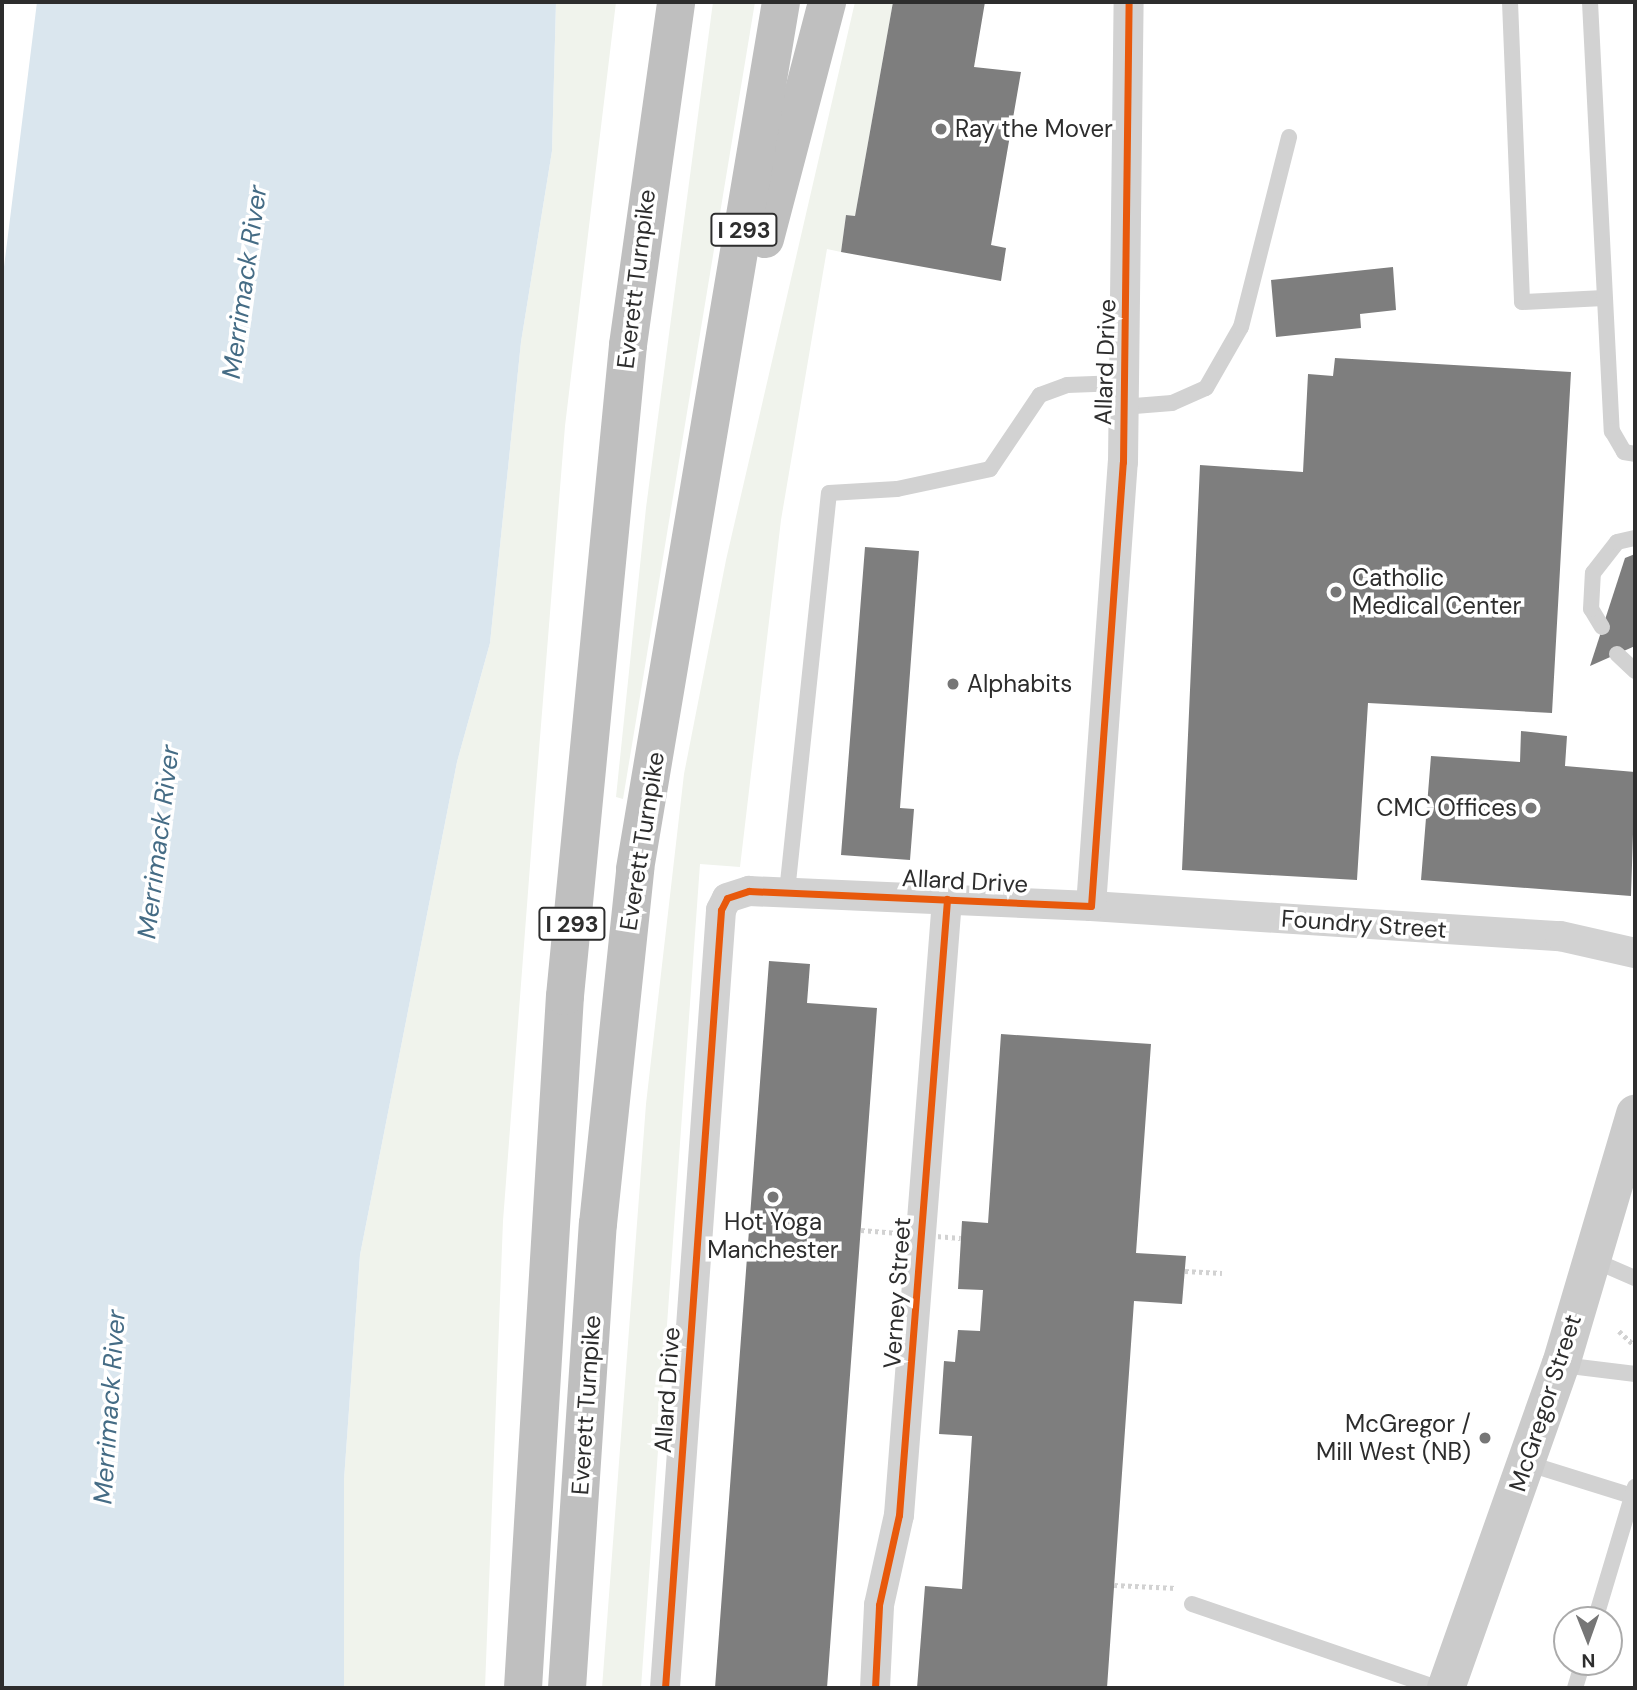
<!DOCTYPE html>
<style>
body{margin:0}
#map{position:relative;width:1637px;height:1690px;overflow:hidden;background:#fff;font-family:"DM Sans",sans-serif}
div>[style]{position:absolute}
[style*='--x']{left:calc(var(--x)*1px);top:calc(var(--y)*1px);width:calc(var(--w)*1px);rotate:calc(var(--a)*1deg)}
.green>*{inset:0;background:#f0f3ec}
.water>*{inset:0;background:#dae6ee}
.building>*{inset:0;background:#7e7e7e}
.path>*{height:4.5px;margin-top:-2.25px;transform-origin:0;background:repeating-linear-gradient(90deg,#d2d2d2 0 3.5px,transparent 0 7px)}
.lane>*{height:16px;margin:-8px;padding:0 8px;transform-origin:8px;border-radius:8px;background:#d2d2d2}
.street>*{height:30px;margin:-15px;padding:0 15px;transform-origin:15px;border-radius:15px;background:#d2d2d2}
.secondary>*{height:38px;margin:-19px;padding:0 19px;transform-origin:19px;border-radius:19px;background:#cbcbcb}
.highway>*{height:38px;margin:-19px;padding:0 19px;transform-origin:19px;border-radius:19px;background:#bfbfbf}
.path-bridge>*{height:4.5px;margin-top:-2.25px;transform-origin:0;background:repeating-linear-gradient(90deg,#d2d2d2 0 3.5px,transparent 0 7px)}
.cycleway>*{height:7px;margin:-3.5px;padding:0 3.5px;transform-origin:3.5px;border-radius:3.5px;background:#e8590c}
.dots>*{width:19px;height:19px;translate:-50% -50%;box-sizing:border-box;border:4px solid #fff;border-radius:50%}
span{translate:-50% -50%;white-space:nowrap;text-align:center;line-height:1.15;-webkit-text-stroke:7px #fff;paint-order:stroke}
.shield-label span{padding:2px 5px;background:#fff;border:2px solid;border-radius:5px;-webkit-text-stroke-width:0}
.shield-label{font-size:23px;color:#2d2d2d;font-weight:700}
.poi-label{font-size:24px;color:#2d2d2d}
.left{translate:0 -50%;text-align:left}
.right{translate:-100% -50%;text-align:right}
.street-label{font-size:24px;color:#2d2d2d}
.water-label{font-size:26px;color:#456c85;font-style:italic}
.frame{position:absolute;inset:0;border:4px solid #2d2d2d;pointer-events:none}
.north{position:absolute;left:1553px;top:1606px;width:70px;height:70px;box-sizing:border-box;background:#fff;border:2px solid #ababab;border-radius:50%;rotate:179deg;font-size:19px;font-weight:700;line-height:28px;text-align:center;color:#2d2d2d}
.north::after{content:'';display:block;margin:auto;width:24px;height:32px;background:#767676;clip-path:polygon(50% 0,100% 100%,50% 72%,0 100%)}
</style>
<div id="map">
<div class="green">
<div style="clip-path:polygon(556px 2px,616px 2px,565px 426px,535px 800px,503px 1221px,485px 1688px,344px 1688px,344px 1480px,360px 1255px,457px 762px,490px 643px,521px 342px,552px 151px)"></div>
<div style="clip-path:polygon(713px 2px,755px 2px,623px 799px,616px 797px,646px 508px)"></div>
<div style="clip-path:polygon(855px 2px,893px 2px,855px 216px,846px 215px,841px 252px,827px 249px,781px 520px,740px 867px,700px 864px,641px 1688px,602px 1688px,646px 1104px,684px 774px,726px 560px)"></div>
</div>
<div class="water">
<div style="clip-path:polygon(37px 2px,556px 2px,552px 151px,521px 342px,490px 643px,457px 762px,360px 1255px,344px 1480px,344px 1688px,2px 1688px,2px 283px)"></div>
</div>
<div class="building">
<div style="clip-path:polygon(893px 2px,985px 2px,974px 67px,1021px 72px,991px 245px,1006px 248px,1001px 281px,841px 252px,846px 215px,855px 216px)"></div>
<div style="clip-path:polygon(1393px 267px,1396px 310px,1360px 314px,1361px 328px,1276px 337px,1271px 280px)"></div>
<div style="clip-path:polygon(1335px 358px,1571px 372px,1552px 713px,1368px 703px,1357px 880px,1182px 870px,1200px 465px,1303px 472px,1308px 374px,1333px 376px)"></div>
<div style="clip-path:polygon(865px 547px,919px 551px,900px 808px,914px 809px,910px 860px,841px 855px)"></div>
<div style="clip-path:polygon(1635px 554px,1635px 646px,1590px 666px,1625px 558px)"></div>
<div style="clip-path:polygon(1521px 731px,1567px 736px,1565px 766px,1635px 772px,1631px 896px,1421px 880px,1431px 756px,1520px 762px)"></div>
<div style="clip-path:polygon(769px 961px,810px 964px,807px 1003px,877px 1008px,827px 1688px,715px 1688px)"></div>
<div style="clip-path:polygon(1001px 1034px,1151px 1044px,1136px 1253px,1186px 1256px,1182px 1304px,1134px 1301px,1107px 1688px,917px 1688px,925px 1586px,962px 1589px,972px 1436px,939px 1434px,944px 1361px,955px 1362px,958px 1330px,980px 1331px,983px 1290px,958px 1289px,962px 1221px,988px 1223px)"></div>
</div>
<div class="path">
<div style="--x:1185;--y:1271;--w:37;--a:3"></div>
<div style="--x:1619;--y:1331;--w:22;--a:43"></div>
<div style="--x:1114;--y:1585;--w:62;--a:2.8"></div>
</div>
<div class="lane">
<div style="--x:1510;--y:2;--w:300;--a:87.7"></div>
<div style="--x:1522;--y:302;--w:82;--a:-2.8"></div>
<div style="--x:1590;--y:2;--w:430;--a:87.1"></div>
<div style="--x:1612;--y:431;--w:24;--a:60"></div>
<div style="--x:1624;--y:452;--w:11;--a:10"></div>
<div style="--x:1122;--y:407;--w:50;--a:-4.6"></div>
<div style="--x:1172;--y:403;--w:37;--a:-24"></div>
<div style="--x:1206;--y:388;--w:70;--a:-60.2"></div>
<div style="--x:1241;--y:327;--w:196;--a:-75.8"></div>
<div style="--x:1602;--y:627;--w:21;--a:-121"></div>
<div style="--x:1591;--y:609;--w:36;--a:-87"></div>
<div style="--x:1593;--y:573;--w:39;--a:-52"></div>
<div style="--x:1617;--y:542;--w:18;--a:-13"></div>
<div style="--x:1617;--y:654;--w:25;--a:43"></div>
<div style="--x:787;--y:892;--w:401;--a:-84"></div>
<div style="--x:829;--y:493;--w:68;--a:-3.4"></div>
<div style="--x:897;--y:489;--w:95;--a:-12.1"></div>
<div style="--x:990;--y:469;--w:89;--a:-56"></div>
<div style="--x:1040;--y:395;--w:29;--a:-20"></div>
<div style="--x:1067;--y:385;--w:54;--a:-2.1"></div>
<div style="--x:1591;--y:1259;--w:48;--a:23.4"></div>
<div style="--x:1562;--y:1365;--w:74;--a:7"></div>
<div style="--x:1526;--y:1463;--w:111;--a:17.3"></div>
<div style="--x:1192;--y:1604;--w:260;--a:18.9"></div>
<div style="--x:1595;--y:1620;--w:139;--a:-73.3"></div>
<div style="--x:1575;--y:1688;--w:27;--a:-73"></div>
</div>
<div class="street">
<div style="--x:1091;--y:906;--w:470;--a:3.7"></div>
<div style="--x:1560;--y:936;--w:77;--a:12.8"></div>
<div style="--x:665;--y:1688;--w:780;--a:-85.88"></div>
<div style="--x:721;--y:910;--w:13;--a:-63"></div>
<div style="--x:727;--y:898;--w:23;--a:-18"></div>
<div style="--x:749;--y:891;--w:342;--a:2.5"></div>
<div style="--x:1091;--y:906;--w:445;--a:-85.9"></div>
<div style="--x:1123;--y:462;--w:460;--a:-89.3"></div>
<div style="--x:875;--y:1688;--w:83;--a:-87.2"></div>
<div style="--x:879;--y:1605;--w:92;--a:-77.5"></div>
<div style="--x:899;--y:1515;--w:618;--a:-85.54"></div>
</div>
<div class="secondary">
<div style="--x:1446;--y:1688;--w:344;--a:-70.5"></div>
<div style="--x:1561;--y:1364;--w:261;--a:-73.5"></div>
</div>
<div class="highway">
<div style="--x:765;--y:239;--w:245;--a:-75.3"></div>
<div style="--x:523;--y:1688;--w:693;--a:-86.53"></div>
<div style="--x:565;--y:996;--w:654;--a:-84.47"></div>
<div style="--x:628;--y:345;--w:346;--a:-82"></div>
<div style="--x:567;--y:1688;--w:465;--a:-86.2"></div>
<div style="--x:598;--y:1224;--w:357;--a:-84"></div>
<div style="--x:635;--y:869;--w:879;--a:-80.44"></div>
</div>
<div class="path-bridge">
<div style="--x:861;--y:1230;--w:100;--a:4.6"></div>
</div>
<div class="cycleway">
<div style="--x:665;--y:1688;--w:780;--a:-85.88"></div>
<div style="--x:721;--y:910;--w:13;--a:-63"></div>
<div style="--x:727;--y:898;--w:23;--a:-18"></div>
<div style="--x:749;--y:891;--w:342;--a:2.5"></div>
<div style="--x:1091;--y:906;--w:445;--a:-85.9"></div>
<div style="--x:1123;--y:462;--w:460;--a:-89.3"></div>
<div style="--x:875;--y:1688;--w:83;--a:-87.2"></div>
<div style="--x:879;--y:1605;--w:92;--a:-77.5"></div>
<div style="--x:899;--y:1515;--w:618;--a:-85.54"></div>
</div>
<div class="dots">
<div style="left:941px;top:129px;background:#767676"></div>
<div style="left:1336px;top:592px;background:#767676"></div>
<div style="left:953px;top:684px;background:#767676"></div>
<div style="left:1531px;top:808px;background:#767676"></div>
<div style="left:773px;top:1197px;background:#767676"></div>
<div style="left:1485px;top:1438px;background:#767676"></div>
</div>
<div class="shield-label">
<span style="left:744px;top:230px">I 293</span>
<span style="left:572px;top:924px">I 293</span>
</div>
<div class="poi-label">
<span class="left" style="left:955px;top:129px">Ray the Mover</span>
<span class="left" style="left:1352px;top:592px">Catholic<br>Medical Center</span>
<span class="left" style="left:967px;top:684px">Alphabits</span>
<span class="right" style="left:1517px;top:808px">CMC Offices</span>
<span style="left:773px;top:1236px">Hot Yoga<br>Manchester</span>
<span class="right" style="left:1471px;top:1438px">McGregor /<br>Mill West (NB)</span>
</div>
<div class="street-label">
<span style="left:636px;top:279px;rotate:-83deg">Everett Turnpike</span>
<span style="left:1105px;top:362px;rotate:-88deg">Allard Drive</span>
<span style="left:642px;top:841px;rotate:-81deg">Everett Turnpike</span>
<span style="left:965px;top:881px;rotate:3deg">Allard Drive</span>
<span style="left:1364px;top:924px;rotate:4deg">Foundry Street</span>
<span style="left:897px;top:1293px;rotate:-86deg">Verney Street</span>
<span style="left:667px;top:1390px;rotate:-86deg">Allard Drive</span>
<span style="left:1545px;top:1403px;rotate:-72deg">McGregor Street</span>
<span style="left:586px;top:1405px;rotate:-86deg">Everett Turnpike</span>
</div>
<div class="water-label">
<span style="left:245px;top:282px;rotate:-82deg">Merrimack River</span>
<span style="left:159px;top:842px;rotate:-83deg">Merrimack River</span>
<span style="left:110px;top:1407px;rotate:-86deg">Merrimack River</span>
</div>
<div class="frame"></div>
<div class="north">N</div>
</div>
